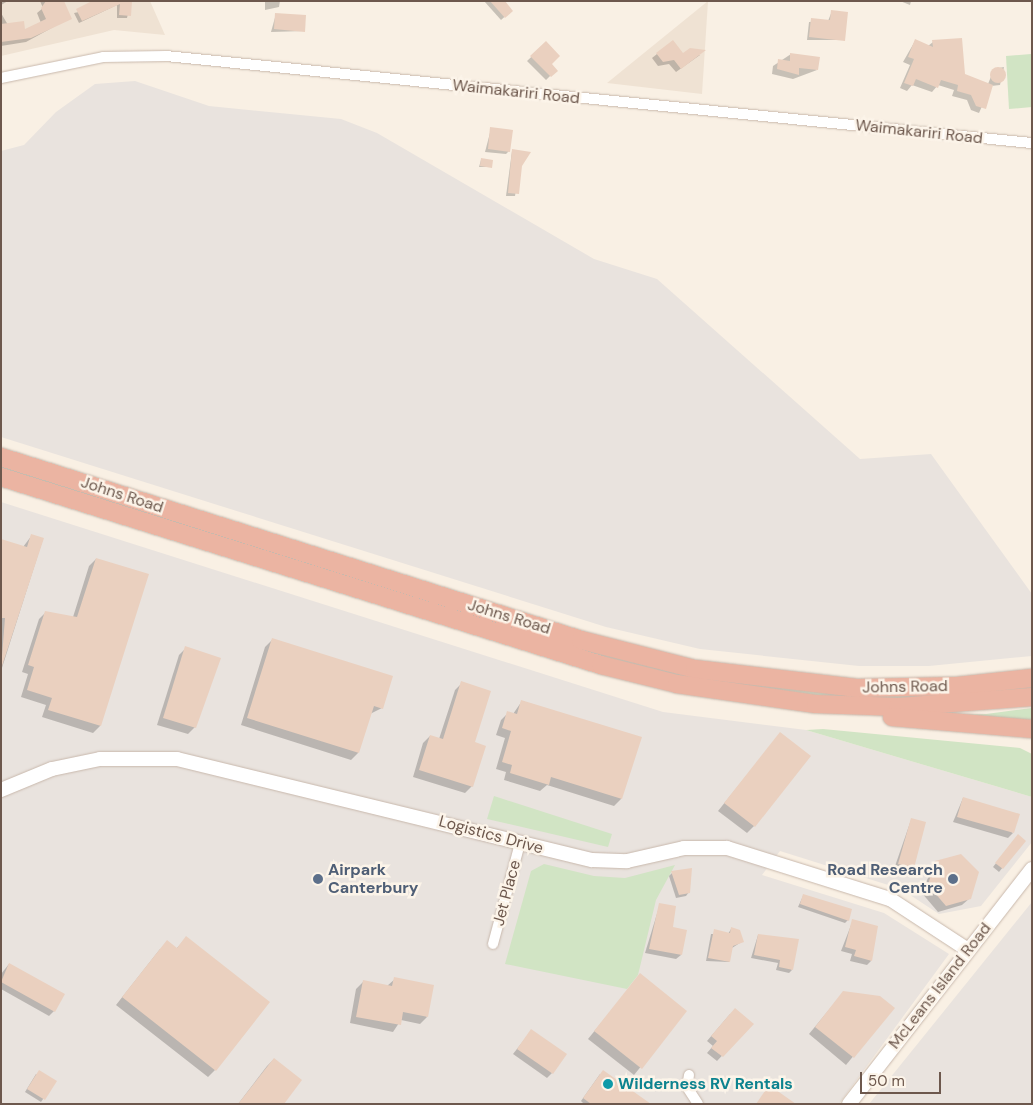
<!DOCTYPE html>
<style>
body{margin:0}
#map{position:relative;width:1033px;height:1105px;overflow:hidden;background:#f9f0e4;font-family:"DM Sans",sans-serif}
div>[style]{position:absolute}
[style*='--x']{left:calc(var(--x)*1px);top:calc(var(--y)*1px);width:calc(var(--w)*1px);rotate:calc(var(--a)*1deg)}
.residential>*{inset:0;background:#efe2d3}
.industrial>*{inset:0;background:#e9e3de}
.green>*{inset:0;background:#d1e4c4}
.shadow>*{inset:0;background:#0003}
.building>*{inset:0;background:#ead0bf}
.round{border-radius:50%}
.roads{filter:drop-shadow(0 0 1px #c8b8ac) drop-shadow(0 0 1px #c8b8ac)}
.street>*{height:10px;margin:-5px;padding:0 5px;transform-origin:5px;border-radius:5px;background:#fff}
.secondary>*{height:14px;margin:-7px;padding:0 7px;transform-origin:7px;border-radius:7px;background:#fff}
.highway>*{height:18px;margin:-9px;padding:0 9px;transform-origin:9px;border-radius:9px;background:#ebb4a2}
.dots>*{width:14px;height:14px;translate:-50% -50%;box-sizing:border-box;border:2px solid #fcf4e9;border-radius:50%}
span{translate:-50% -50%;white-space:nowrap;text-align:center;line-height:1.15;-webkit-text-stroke:5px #fcf4e9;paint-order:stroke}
.street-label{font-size:16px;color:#6d584d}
.service-label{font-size:16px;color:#4e5e75;font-weight:700}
.left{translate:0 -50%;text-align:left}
.right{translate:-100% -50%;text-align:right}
.culture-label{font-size:16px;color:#0d838f;font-weight:700}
.frame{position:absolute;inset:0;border:2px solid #6d584d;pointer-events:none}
.scale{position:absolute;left:860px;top:1072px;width:81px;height:22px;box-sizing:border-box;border:2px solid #6d584d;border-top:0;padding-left:6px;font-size:15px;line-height:18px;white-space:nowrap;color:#6d584d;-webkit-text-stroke:4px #fcf4e9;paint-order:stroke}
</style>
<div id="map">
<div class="residential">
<div style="clip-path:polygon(1px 1px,150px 1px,165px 35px,114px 30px,1px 56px)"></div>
<div style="clip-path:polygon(708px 1px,702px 94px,607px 83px)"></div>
</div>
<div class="industrial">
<div style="clip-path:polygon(135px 81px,209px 106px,341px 119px,377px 133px,594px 259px,657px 279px,860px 459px,931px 454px,1032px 594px,1032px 656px,929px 666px,859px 666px,700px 649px,606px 627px,1px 437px,1px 151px,24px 145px,56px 112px,95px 84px)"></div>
<div style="clip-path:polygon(1px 502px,663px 712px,806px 730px,1032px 797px,1032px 842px,981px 906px,939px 914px,901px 889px,780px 851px,762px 875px,884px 913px,949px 954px,839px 1104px,1px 1104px)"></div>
<div style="clip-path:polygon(1032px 902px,1032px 1104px,869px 1104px)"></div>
</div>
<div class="green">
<div style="clip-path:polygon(1031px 54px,1032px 107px,1009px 109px,1006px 56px)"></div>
<div style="clip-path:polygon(1px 466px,711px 679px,843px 695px,1032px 685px,1032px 689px,930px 699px,842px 699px,710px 683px,624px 664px,1px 470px)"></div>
<div style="clip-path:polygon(1032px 708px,1032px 722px,955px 715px,986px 714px)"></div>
<div style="clip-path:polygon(823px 729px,1020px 748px,1032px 754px,1032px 797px,806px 730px)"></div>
<div style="clip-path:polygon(494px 796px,612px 834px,608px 847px,487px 819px)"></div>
<div style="clip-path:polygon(544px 864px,594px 876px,625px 878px,675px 865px,656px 900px,638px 975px,627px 989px,505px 964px,531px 871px)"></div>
</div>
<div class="shadow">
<div style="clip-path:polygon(1px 1px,8px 1px,1px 5px)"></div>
<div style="clip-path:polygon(40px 1px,56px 1px,70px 18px,26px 42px,1px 46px,1px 13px,8px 25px,24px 31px,41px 23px,37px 13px,43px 8px)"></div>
<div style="clip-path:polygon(131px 1px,127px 18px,117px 18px,117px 5px,79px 23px,74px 13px)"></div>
<div style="clip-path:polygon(265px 1px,280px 1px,279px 7px,265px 10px)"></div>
<div style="clip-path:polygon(484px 1px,503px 1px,511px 11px,501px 20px)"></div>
<div style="clip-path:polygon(900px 1px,911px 1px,910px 5px)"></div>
<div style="clip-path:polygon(832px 11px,844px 40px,807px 40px,809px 22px,828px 21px)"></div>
<div style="clip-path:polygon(276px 14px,304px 31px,271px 32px)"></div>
<div style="clip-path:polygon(915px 41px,928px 46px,933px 42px,963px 75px,988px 84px,994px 69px,1004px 67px,1000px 85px,991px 86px,979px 113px,971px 110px,967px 100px,952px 96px,954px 90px,938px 85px,932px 92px,912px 85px,907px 91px,900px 88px,910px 65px,903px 62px)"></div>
<div style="clip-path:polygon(546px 43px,550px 64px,556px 70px,546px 80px,527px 61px)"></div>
<div style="clip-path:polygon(657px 54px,683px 55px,700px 55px,676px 72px,669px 64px,658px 66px,652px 58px)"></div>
<div style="clip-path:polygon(791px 54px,817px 70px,793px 79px,772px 74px,773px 66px)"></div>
<div style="clip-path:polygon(491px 129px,509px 151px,506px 154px,485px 152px)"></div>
<div style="clip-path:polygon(512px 151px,520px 165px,515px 196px,506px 196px)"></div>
<div style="clip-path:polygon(481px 160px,491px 167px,479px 167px)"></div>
<div style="clip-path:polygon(32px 535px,43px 539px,1px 671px,1px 540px,23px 547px)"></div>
<div style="clip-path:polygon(96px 559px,147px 575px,100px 726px,93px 733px,42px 717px,46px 705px,21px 697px,28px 674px,22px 672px,39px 619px,46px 612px,73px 617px,89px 566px)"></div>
<div style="clip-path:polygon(272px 640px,382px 708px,370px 714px,358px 753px,351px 760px,241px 725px,265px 647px)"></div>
<div style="clip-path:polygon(186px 648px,195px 727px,188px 734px,157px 725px,179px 655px)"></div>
<div style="clip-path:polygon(462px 683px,473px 743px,472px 786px,465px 793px,413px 777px,423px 743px,430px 736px,439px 739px,455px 690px)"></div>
<div style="clip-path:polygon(522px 701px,640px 738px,621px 799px,614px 806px,547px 785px,540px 791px,504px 780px,506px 772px,496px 769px,505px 738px,496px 735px,501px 720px,508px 713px,513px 714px)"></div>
<div style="clip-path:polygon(780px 734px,754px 826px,747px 833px,718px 811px)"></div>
<div style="clip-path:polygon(963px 798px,1013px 833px,1008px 838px,953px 822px)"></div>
<div style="clip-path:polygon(911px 820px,913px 867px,908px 873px,894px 869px)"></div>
<div style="clip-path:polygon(1015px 839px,1024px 841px,999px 872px,993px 867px)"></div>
<div style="clip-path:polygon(936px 862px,970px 898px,962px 905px,938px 912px,921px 892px)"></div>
<div style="clip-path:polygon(672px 873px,689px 892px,686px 896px,676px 898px,669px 876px)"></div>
<div style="clip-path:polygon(803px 896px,848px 920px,845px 923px,798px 907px)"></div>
<div style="clip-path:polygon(660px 904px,681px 955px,676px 959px,645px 953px)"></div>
<div style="clip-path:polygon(853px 920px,871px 961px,867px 965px,850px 961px,852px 954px,841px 951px)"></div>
<div style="clip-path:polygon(731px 929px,743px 941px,732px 948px,729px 962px,706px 961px,711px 934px,728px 934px)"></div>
<div style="clip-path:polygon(758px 935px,792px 970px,789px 973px,776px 970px,778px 963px,751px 958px)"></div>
<div style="clip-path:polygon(186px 938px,215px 1070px,208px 1077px,116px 1005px,160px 949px,176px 949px)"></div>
<div style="clip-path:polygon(9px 964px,54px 1011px,49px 1016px,1px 989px,1px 974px)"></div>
<div style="clip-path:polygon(640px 975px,685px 1012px,634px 1075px,588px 1039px)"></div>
<div style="clip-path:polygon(395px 979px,427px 1017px,420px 1024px,401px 1020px,393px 1032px,350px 1023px,356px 989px,363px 982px,387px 986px)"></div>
<div style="clip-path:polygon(837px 1000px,893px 1008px,846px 1065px,809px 1034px)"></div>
<div style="clip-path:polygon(730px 1014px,752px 1024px,717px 1061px,707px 1053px,713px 1046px,707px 1041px)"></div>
<div style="clip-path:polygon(531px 1031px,552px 1073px,547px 1078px,513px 1054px)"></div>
<div style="clip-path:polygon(274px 1059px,282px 1104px,238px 1104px,267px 1066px)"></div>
<div style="clip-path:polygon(36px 1074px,55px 1082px,41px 1102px,25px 1092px)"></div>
<div style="clip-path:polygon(600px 1074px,649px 1104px,584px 1104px,581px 1101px)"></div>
</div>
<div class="building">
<div style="clip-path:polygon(46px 1px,64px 1px,72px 19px,31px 38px,1px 42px,1px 24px,24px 21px,25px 29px,46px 19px,41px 8px)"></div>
<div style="clip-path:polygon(92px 1px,132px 1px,131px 16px,119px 15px,120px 4px,82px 21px,76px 9px)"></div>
<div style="clip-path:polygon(490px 1px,505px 1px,513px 11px,505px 18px)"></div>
<div style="clip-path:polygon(831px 10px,848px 12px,845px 41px,809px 37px,811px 18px,830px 20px)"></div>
<div style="clip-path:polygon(275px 13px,306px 15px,305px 32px,274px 29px)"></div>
<div style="clip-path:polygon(962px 38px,965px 74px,993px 85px,986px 109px,976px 106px,971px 95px,957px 91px,958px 85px,941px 80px,938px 88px,916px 79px,913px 86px,904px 83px,914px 59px,908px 57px,915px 39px,933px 47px,932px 40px)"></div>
<div style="clip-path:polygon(673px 40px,683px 53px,690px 48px,706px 50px,681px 69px,674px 60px,663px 62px,656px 53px)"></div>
<div style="clip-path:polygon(546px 41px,560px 56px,552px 64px,558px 71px,551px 77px,530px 56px)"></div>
<div style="clip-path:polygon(790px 53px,820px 57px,818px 70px,799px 68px,799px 75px,777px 69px,778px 59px,790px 61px)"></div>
<div class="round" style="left:990px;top:67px;width:16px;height:16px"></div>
<div style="clip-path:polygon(490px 127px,513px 130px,510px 152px,488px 149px)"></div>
<div style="clip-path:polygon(512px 149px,531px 152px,522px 166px,519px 194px,508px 193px)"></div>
<div style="clip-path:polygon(481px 158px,493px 160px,492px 168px,480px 166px)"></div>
<div style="clip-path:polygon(31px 534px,44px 538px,1px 669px,5px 618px,1px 618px,1px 539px,27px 547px)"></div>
<div style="clip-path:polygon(96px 558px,149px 574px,101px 726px,48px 710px,52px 698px,27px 690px,34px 667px,28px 665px,45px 611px,77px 617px)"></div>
<div style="clip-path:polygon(272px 638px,393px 676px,383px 709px,374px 706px,359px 753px,247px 718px)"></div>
<div style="clip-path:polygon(185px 646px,221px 658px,196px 728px,163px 718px)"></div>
<div style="clip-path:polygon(461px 681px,491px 691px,475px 742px,486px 746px,473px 787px,419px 770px,430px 735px,443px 739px)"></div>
<div style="clip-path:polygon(521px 700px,642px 737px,622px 799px,551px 777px,549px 785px,510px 773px,512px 765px,502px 762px,511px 731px,502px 728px,507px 711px,517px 714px)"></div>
<div style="clip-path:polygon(780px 732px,811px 756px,755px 827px,724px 803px)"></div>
<div style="clip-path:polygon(963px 797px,1020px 814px,1014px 833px,957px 817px)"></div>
<div style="clip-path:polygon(911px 818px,926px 822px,914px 868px,898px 864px)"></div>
<div style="clip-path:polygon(1018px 834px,1026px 841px,1003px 869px,995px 863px)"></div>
<div style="clip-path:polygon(961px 854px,979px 872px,971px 899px,946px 906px,928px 885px,935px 861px)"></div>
<div style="clip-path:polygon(692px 868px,690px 893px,679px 895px,671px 871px)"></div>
<div style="clip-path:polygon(803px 894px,852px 909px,849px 921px,800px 904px)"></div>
<div style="clip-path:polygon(659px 903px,676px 906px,673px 927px,687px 930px,682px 955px,649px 949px)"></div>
<div style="clip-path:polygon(852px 919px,878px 926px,872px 961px,854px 956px,856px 950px,845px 947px)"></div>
<div style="clip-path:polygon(731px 927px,740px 930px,744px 942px,733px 946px,730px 962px,708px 958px,714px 929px,730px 933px)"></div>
<div style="clip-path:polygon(758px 934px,799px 939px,793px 970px,779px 967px,780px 960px,754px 955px)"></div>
<div style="clip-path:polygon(186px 936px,270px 1002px,216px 1071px,122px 997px,167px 940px,177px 948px)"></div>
<div style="clip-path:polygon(9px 963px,65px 994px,55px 1012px,1px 982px)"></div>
<div style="clip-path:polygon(640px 973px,687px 1011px,642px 1069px,594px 1031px)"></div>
<div style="clip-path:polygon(394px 977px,434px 985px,428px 1017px,403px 1012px,401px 1025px,356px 1017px,363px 980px,392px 986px)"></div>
<div style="clip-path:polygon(843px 991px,880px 996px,895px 1008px,854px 1058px,815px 1027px)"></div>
<div style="clip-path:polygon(735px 1008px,754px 1024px,723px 1057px,711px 1048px,717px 1041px,711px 1036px)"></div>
<div style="clip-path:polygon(531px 1029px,567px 1054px,553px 1074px,517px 1049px)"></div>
<div style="clip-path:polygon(274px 1058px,302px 1080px,284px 1104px,238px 1104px)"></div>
<div style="clip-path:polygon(39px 1070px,57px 1081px,45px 1100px,27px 1089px)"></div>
<div style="clip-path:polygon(603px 1070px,651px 1104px,591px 1104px,583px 1098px)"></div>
<div style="clip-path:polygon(769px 1085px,796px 1104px,756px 1104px)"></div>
</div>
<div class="roads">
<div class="street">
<div style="--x:1;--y:78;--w:104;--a:-11.6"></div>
<div style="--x:103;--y:57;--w:63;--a:-0.9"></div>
<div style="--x:166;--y:56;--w:870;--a:5.74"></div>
<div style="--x:493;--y:944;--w:105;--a:-75"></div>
<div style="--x:689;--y:1075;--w:12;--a:99"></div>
<div style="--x:687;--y:1087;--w:20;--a:57"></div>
</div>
<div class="secondary">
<div style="--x:1;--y:790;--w:55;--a:-22.4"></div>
<div style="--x:52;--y:769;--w:49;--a:-11.8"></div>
<div style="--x:100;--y:759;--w:77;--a:0"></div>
<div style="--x:177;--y:759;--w:427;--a:13.7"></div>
<div style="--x:592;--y:860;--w:35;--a:2"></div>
<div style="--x:627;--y:861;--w:58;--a:-12.8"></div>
<div style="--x:684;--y:848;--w:43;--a:0"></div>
<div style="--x:727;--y:848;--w:171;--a:17.4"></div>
<div style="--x:890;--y:899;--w:93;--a:33.2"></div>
<div style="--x:849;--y:1104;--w:298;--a:-52.1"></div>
</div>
<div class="highway">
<div style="--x:1;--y:457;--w:608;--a:17.51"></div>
<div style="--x:581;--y:640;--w:118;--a:14.3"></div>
<div style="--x:695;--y:669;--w:163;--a:6.7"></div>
<div style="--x:857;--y:688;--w:100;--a:-1.1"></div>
<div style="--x:957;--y:686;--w:75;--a:-6.1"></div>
<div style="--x:1;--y:477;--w:629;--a:17.4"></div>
<div style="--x:601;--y:665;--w:78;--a:14"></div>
<div style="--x:677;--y:684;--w:140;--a:8.2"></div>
<div style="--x:816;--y:704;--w:82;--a:2.1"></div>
<div style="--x:898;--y:707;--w:134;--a:-4.3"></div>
<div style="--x:892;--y:717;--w:141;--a:4.9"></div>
</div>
</div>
<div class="dots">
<div style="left:318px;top:879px;background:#5c6f8a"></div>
<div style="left:953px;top:879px;background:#5c6f8a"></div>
<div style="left:608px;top:1084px;background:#0f9aa8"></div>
</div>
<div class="street-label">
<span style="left:516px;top:92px;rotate:6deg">Waimakariri Road</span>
<span style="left:919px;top:132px;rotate:6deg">Waimakariri Road</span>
<span style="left:122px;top:495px;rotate:18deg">Johns Road</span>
<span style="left:509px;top:617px;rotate:17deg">Johns Road</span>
<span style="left:905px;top:687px;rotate:-1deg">Johns Road</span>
<span style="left:491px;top:835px;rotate:15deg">Logistics Drive</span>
<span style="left:507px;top:893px;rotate:-75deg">Jet Place</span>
<span style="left:940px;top:986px;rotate:-52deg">McLeans Island Road</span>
</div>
<div class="service-label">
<span class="left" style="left:328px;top:879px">Airpark<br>Canterbury</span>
<span class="right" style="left:943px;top:879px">Road Research<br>Centre</span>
</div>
<div class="culture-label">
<span class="left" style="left:618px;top:1084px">Wilderness RV Rentals</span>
</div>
<div class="frame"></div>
<div class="scale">50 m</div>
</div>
